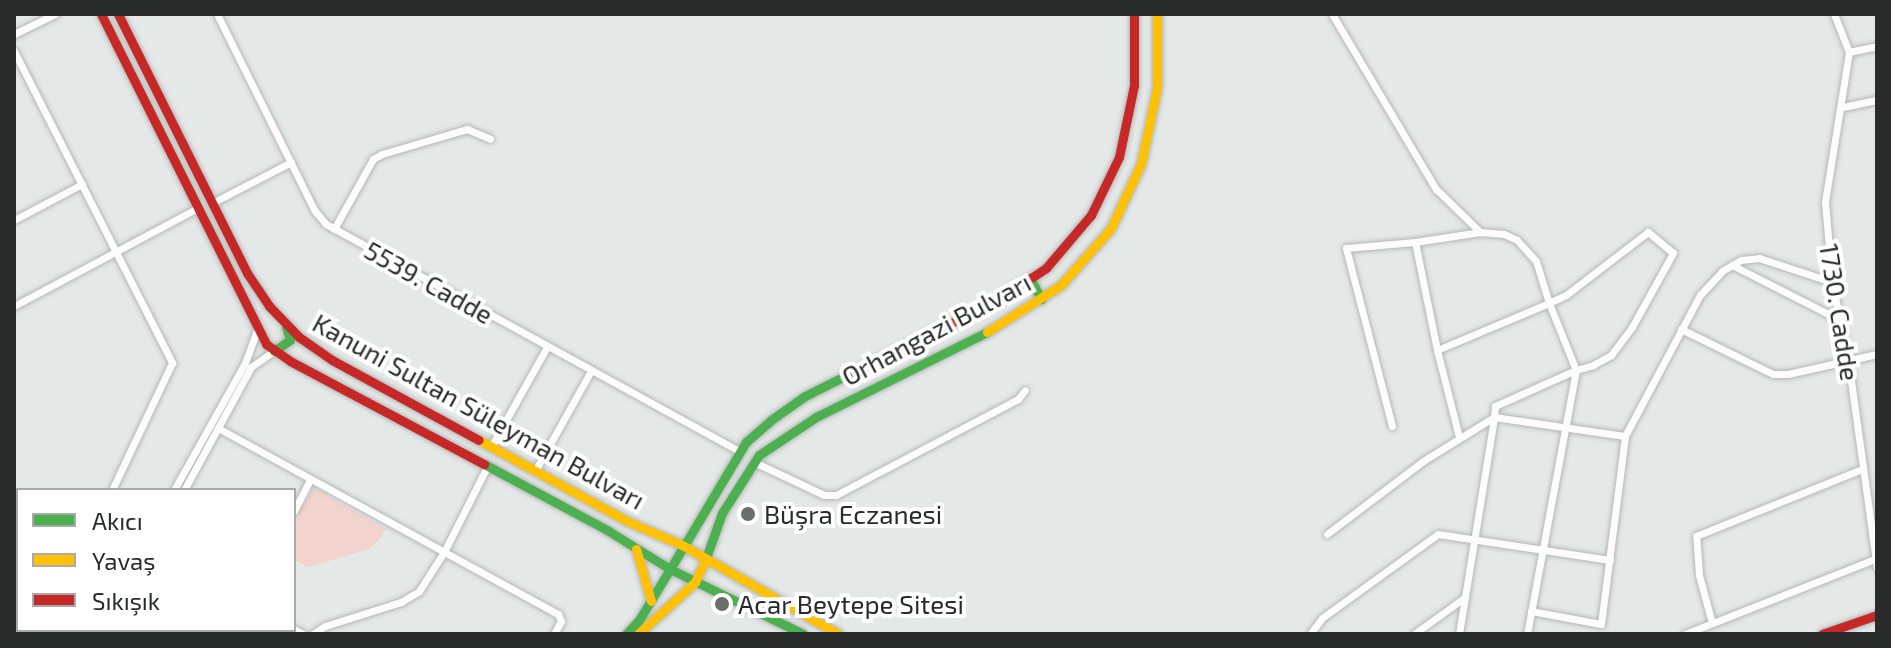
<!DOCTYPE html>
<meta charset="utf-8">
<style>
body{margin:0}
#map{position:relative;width:1891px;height:648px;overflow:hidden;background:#e4e8e6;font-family:"Exo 2",sans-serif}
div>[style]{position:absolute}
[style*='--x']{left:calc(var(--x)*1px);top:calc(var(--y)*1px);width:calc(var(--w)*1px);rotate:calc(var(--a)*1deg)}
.green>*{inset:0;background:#f2d3ce}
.roads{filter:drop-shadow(0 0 2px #b5b8b7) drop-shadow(0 0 2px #b5b8b7)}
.street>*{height:7px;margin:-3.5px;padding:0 3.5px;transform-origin:3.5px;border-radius:3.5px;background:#fbfcfb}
.fast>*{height:9px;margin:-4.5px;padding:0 4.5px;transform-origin:4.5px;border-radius:4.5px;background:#4caf50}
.slow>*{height:9px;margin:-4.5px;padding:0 4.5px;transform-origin:4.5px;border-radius:4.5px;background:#ffc107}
.jam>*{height:9px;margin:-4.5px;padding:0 4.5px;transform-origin:4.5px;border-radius:4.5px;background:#c62828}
.dots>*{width:22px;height:22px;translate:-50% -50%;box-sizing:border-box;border:4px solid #fff;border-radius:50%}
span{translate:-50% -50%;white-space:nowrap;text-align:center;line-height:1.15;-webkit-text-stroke:8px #fff;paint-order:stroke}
.street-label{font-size:26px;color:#282b2a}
.poi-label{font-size:26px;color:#282b2a}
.left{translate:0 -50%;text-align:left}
.frame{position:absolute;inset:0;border:16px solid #282b2a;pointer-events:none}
.legend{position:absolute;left:16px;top:488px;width:280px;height:144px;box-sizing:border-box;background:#fff;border:2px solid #a9aaaa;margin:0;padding:10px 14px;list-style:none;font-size:24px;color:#282b2a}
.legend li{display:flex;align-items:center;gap:16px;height:40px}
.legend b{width:40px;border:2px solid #a9aaaa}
</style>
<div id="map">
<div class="green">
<div style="clip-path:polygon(314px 488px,386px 529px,379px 540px,369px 549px,309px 567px,294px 560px,294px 519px)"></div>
</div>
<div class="roads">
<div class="street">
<div style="--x:217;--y:14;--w:220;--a:63.6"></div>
<div style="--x:315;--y:211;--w:17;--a:50"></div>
<div style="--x:326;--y:224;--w:473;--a:28.8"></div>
<div style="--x:1332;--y:14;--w:204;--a:59.3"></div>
<div style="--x:1436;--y:189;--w:62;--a:44.3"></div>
<div style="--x:1834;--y:14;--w:41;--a:68.5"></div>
<div style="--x:1849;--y:52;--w:152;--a:99.1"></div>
<div style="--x:1825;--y:202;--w:80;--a:85"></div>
<div style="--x:1832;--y:282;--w:79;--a:78.3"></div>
<div style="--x:1848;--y:359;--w:210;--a:82.1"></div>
<div style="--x:14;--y:34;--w:46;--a:-26"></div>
<div style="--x:14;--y:51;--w:350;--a:63.1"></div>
<div style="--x:172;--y:363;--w:140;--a:115.3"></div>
<div style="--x:1849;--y:52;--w:29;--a:-12"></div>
<div style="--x:1843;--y:107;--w:35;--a:-12"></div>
<div style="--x:212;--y:203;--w:89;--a:-27.4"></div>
<div style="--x:14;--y:220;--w:77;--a:-27.9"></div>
<div style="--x:334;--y:229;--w:80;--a:-60.9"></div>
<div style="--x:373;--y:159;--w:10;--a:-29"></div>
<div style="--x:382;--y:154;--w:89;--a:-16.4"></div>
<div style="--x:467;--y:129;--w:25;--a:23"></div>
<div style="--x:1732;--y:265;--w:121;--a:27"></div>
<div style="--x:14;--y:306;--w:206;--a:-28.1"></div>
<div style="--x:1681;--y:329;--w:102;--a:26.1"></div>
<div style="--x:1773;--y:374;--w:15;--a:0"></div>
<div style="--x:1788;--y:374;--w:91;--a:-12.7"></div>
<div style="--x:1437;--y:350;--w:90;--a:75.8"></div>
<div style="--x:1392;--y:426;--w:184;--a:-104.5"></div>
<div style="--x:1346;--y:248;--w:69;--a:-5"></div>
<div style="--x:218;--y:428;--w:388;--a:28.7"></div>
<div style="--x:558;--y:614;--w:8;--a:67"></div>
<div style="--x:561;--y:621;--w:15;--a:118"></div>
<div style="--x:491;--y:447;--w:115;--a:-60.8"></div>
<div style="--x:754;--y:462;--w:77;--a:25.2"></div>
<div style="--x:824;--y:495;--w:12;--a:0"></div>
<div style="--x:836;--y:495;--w:206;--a:-27.8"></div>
<div style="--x:1018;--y:399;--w:11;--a:-52"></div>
<div style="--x:535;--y:471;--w:115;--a:-60.8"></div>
<div style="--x:174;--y:490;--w:145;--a:-60.8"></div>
<div style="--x:245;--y:363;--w:35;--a:-70"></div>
<div style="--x:184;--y:490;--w:140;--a:-61.4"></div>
<div style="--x:251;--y:367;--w:28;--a:-35"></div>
<div style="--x:294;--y:511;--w:35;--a:-63"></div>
<div style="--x:1327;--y:534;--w:121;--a:-37.2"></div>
<div style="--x:1423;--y:461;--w:84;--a:-31.8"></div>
<div style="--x:1494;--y:417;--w:11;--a:-85"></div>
<div style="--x:1495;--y:406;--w:89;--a:-24"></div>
<div style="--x:1576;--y:370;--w:18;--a:-16"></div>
<div style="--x:1593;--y:365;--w:21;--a:-29"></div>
<div style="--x:1611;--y:355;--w:35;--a:-53"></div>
<div style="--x:1632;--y:327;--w:85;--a:-61"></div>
<div style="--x:1673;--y:253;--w:33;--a:-140"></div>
<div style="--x:1648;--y:232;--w:103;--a:142.5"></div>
<div style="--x:1566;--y:295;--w:19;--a:155"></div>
<div style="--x:1549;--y:303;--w:121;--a:157.2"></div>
<div style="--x:1437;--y:350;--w:110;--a:-101.5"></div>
<div style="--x:1415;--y:242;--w:66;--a:-8.7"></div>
<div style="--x:1480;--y:232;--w:24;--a:5"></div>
<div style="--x:1504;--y:234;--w:14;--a:25"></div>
<div style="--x:1517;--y:240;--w:28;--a:48"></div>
<div style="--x:1536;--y:261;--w:44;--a:72.8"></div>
<div style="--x:1549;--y:303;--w:72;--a:68.1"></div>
<div style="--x:1576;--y:370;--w:269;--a:100.5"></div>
<div style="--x:1531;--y:611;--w:71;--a:10.5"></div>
<div style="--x:1601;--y:624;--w:190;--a:-82.7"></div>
<div style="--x:1625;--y:436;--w:160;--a:-62"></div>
<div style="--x:1700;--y:295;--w:33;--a:-47"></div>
<div style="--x:1722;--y:271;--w:22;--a:-30"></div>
<div style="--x:1741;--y:260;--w:18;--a:-6"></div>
<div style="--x:1759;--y:258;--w:77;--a:18.2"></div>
<div style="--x:1712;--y:623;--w:50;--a:-105.2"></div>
<div style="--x:1699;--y:575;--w:39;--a:-94"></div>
<div style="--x:1696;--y:536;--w:179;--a:-22"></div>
<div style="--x:294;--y:629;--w:10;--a:29"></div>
<div style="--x:92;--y:634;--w:4;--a:-63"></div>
<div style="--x:105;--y:634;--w:4;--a:-63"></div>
<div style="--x:155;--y:634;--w:4;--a:-63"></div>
<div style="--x:228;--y:634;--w:4;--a:-63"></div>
<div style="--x:313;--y:634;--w:14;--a:-34"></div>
<div style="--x:325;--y:626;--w:80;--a:-17.5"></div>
<div style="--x:401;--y:602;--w:21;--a:-31"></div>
<div style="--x:419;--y:591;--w:46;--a:-57.3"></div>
<div style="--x:444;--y:552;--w:97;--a:-63.2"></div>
<div style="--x:1310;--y:634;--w:20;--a:-53"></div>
<div style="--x:1322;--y:618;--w:143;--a:-35.9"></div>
<div style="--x:1438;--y:534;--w:174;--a:8.6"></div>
<div style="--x:1414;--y:634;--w:62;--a:-35.8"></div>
<div style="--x:1459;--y:634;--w:220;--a:-80.8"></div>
<div style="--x:1494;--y:417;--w:132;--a:8.3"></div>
<div style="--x:1685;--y:634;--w:206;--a:-21.6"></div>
</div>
<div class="fast">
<div style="--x:1030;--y:278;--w:24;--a:62"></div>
<div style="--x:274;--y:351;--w:19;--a:-35"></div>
<div style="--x:290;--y:340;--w:15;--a:-106"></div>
<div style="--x:484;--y:464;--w:140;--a:28.2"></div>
<div style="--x:607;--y:530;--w:74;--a:31.8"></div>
<div style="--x:670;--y:569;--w:148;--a:26"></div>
<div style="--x:684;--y:546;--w:121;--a:-59.2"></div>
<div style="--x:746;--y:442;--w:33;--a:-41"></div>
<div style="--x:771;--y:420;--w:42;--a:-35.2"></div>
<div style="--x:805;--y:396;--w:143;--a:-26.6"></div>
<div style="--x:706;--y:558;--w:48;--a:-70.4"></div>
<div style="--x:722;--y:513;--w:69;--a:-57.5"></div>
<div style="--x:759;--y:455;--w:69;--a:-33.7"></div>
<div style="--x:816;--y:417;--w:191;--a:-26.4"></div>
<div style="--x:670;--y:569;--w:27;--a:-59"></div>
<div style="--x:626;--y:634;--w:19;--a:-47"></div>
<div style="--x:639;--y:620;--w:60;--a:-58.7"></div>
</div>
<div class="slow">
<div style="--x:987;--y:332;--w:88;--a:-32.4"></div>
<div style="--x:1061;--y:285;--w:76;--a:-48.7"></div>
<div style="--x:1111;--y:228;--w:71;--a:-64.9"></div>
<div style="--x:1141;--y:164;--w:78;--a:-78.1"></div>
<div style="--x:1157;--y:88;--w:74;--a:-90"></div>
<div style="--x:479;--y:440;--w:169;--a:28.7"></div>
<div style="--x:627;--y:521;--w:62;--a:23.7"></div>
<div style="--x:684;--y:546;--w:177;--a:29.7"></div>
<div style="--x:636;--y:549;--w:54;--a:73.9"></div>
<div style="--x:695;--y:582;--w:26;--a:-65"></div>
<div style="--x:638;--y:634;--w:77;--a:-42.4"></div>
</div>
<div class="jam">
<div style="--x:101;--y:14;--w:369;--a:63.4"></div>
<div style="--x:266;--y:344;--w:29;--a:35"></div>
<div style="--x:290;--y:361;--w:220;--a:28"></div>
<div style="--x:118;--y:14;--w:289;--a:63.5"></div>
<div style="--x:247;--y:273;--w:40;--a:56"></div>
<div style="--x:269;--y:306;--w:43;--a:45.9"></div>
<div style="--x:299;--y:337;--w:40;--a:34.9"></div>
<div style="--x:332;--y:360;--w:167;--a:28.6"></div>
<div style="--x:933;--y:332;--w:70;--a:-26.2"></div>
<div style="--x:996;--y:301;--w:60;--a:-33.4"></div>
<div style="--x:1046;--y:268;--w:70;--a:-49.7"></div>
<div style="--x:1091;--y:215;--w:64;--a:-64.2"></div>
<div style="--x:1119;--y:157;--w:74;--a:-78.2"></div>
<div style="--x:1134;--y:85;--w:71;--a:-90"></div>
<div style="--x:1822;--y:634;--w:58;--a:-19.1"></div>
</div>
</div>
<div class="dots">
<div style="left:748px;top:514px;background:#6a6d6c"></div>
<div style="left:722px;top:604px;background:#6a6d6c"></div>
</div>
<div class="street-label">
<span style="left:429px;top:282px;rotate:29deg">5539. Cadde</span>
<span style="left:1840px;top:312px;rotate:81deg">1730. Cadde</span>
<span style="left:936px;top:329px;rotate:-28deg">Orhangazi Bulvarı</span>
<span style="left:479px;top:411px;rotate:29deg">Kanuni Sultan Süleyman Bulvarı</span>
</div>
<div class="poi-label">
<span class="left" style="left:764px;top:514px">Büşra Eczanesi</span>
<span class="left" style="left:738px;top:604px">Acar Beytepe Sitesi</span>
</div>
<div class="frame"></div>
<ul class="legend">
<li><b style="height:10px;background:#4caf50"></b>Akıcı</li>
<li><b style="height:10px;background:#ffc107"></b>Yavaş</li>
<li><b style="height:10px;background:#c62828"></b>Sıkışık</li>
</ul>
</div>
